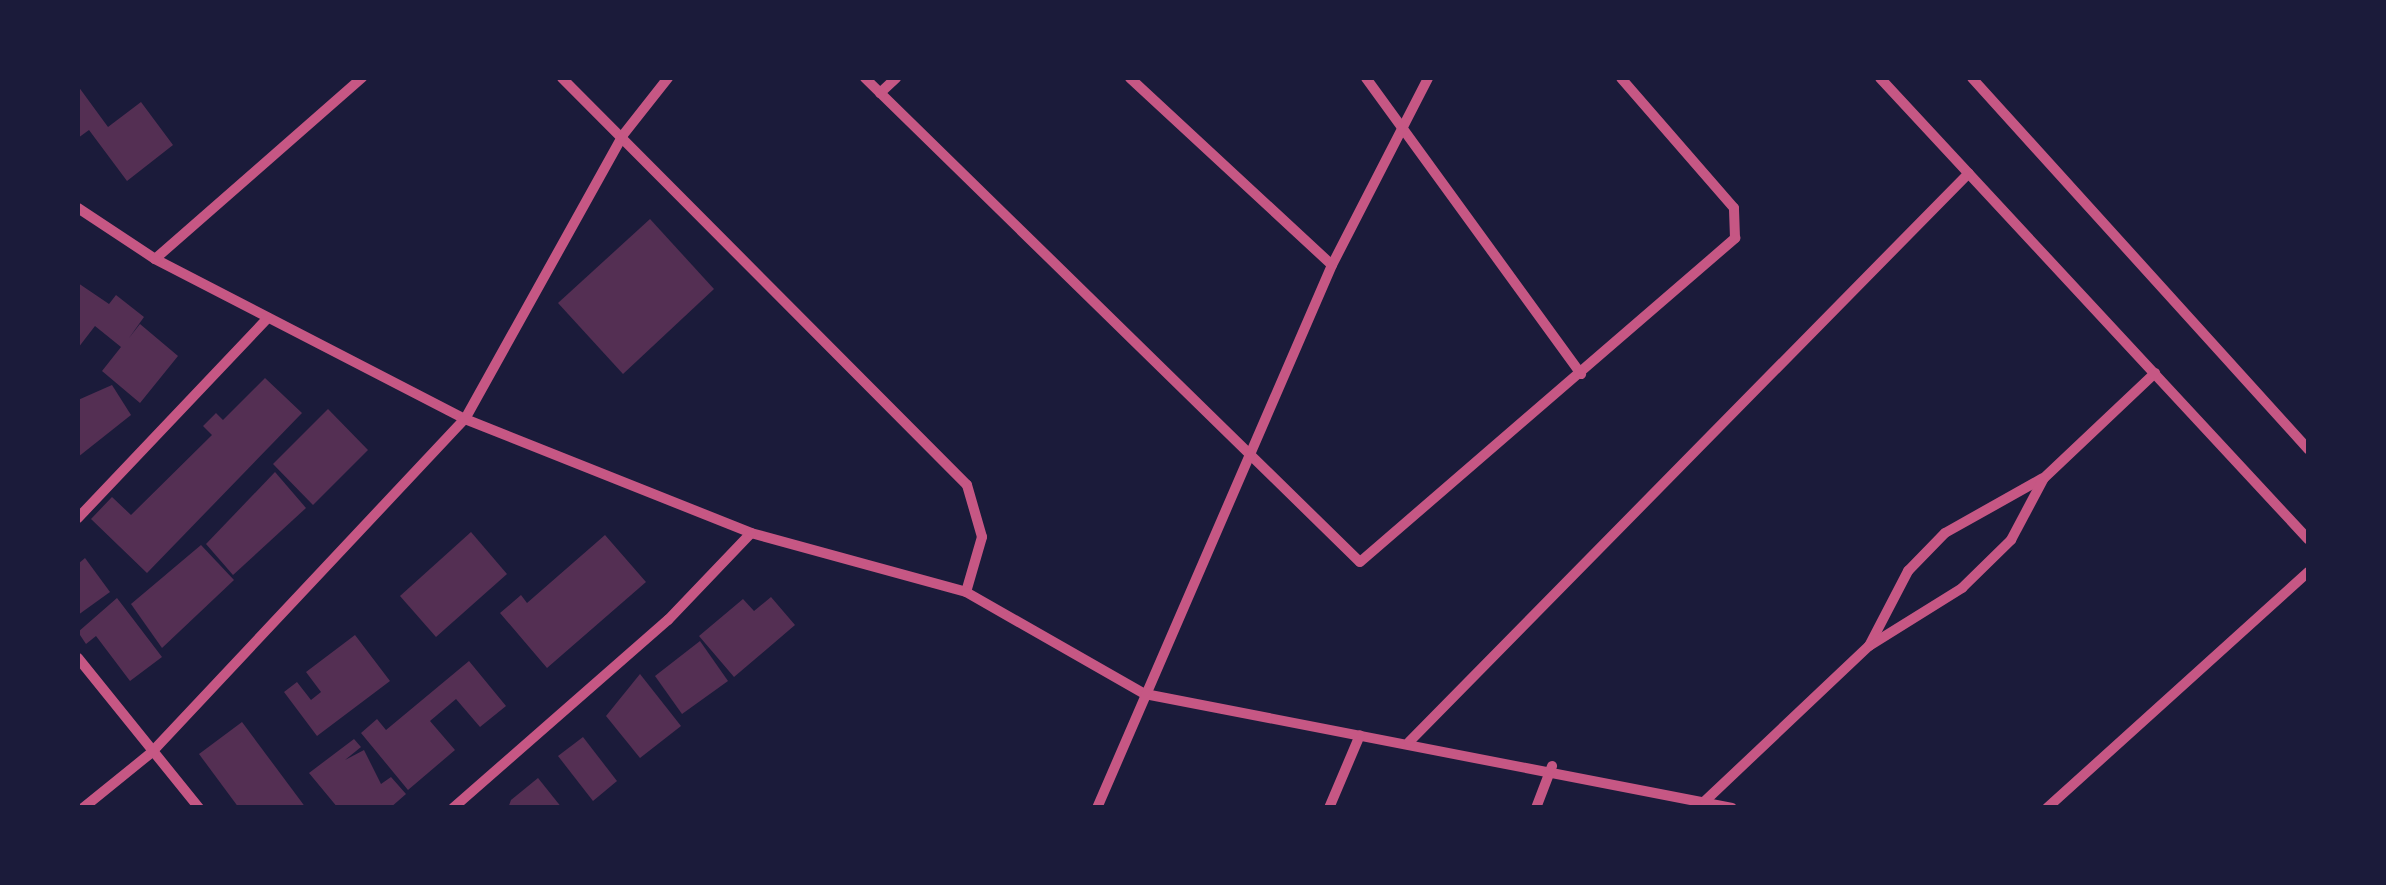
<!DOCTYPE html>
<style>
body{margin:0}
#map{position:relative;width:2386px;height:885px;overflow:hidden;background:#1b1b3a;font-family:"Crimson Pro",serif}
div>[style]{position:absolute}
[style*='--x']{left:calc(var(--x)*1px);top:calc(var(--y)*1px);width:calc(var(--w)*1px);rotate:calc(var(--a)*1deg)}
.building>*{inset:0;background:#542f53}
.minor>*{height:10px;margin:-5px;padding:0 5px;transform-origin:5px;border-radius:5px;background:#c65784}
span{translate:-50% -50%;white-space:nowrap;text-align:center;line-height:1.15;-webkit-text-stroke:10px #1b1b3a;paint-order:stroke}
.frame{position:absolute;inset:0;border:80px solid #1b1b3a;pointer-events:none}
</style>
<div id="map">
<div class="building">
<div style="clip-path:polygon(78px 86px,108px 127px,141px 102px,173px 145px,127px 181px,89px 130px,78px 138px)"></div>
<div style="clip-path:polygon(650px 219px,714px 289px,623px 374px,558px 303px)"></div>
<div style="clip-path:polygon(78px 283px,109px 304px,116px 295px,144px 317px,129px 338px,140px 324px,178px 356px,140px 403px,102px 371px,121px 347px,95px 326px,78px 348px)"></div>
<div style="clip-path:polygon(265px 378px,302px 413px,147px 573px,91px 519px,112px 497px,131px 515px,212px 435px,203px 426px,216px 413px,223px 420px)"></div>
<div style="clip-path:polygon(112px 385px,131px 415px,78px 457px,78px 400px)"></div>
<div style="clip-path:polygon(328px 409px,368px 450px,313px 505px,273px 464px)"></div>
<div style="clip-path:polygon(275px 472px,306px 508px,233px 575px,206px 544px)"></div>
<div style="clip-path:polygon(471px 532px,507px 574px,436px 637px,400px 596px)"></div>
<div style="clip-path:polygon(605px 535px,646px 582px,547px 668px,500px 613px,521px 595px,527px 603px)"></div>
<div style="clip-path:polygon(201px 545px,234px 580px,162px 648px,131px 604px)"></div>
<div style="clip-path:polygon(85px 558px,110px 592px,78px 615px,78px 564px)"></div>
<div style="clip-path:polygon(771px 597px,795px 625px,734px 677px,699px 636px,743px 599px,754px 611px)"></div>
<div style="clip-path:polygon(117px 598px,162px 657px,130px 681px,96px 636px,86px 644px,78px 632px)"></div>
<div style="clip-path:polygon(355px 635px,390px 681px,317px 736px,284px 692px,297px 682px,311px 700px,321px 692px,306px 672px)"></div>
<div style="clip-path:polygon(700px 641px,728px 681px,682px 714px,655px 676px)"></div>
<div style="clip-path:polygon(469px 661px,506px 706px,480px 727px,456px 699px,430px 721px,455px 750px,408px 790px,361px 733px,377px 719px,386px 730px)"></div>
<div style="clip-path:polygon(640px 674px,681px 726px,640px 758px,606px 716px)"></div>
<div style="clip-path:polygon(242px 722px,306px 808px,239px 808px,199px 754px)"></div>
<div style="clip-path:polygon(583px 737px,617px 781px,593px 801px,558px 756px)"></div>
<div style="clip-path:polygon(354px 739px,361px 747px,345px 760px,364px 750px,381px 784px,391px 777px,406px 794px,390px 808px,338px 808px,309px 773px)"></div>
<div style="clip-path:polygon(538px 778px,562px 808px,508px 808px,511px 800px)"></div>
</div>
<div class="minor">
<div style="--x:562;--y:78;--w:574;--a:45.14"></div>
<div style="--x:967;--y:485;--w:54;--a:73.9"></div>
<div style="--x:982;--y:537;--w:57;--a:106.2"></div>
<div style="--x:865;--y:78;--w:692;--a:44.36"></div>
<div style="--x:1360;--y:562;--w:496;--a:-40.8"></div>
<div style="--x:1735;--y:238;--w:30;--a:-92"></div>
<div style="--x:1734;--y:208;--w:172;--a:-131"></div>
<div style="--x:1130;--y:78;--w:275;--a:42.8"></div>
<div style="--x:1366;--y:78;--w:366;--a:54"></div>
<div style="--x:1880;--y:78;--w:629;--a:47.13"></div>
<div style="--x:1972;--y:78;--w:501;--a:47.83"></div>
<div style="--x:880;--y:93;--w:22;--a:-43"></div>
<div style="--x:78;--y:208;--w:92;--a:33.5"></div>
<div style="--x:155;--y:259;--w:349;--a:27.3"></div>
<div style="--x:465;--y:419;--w:308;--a:21.7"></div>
<div style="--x:751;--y:533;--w:223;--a:15.3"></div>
<div style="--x:966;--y:592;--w:206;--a:29.7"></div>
<div style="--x:1145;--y:694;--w:598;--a:10.99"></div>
<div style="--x:155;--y:259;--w:275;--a:-41.2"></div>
<div style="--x:78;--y:518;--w:276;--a:-46.5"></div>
<div style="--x:1869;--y:646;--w:85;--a:-62.5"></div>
<div style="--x:1908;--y:571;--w:53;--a:-45.8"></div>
<div style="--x:1945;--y:533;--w:112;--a:-29.3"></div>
<div style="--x:78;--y:658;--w:193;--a:51.1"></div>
<div style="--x:1409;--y:742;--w:798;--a:-45.46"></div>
<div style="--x:1705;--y:801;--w:226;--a:-43.4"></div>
<div style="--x:1869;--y:646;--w:110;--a:-31.9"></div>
<div style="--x:1962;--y:588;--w:69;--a:-44.4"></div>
<div style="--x:2011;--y:540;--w:70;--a:-62"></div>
<div style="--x:2044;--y:478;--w:153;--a:-43.4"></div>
<div style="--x:83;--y:808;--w:87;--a:-39"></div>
<div style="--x:151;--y:753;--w:458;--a:-46.8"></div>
<div style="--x:465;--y:419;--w:325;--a:-60.9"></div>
<div style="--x:623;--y:135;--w:73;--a:-51.7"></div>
<div style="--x:453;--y:808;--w:286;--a:-41.2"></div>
<div style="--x:668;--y:620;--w:120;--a:-46.3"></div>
<div style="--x:1097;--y:808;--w:592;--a:-66.6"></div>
<div style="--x:1332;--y:265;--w:210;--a:-62.8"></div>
<div style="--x:1329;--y:808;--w:79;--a:-67"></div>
<div style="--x:1536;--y:808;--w:45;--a:-69.1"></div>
<div style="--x:2047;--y:808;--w:352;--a:-42.1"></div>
</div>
<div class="frame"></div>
</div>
